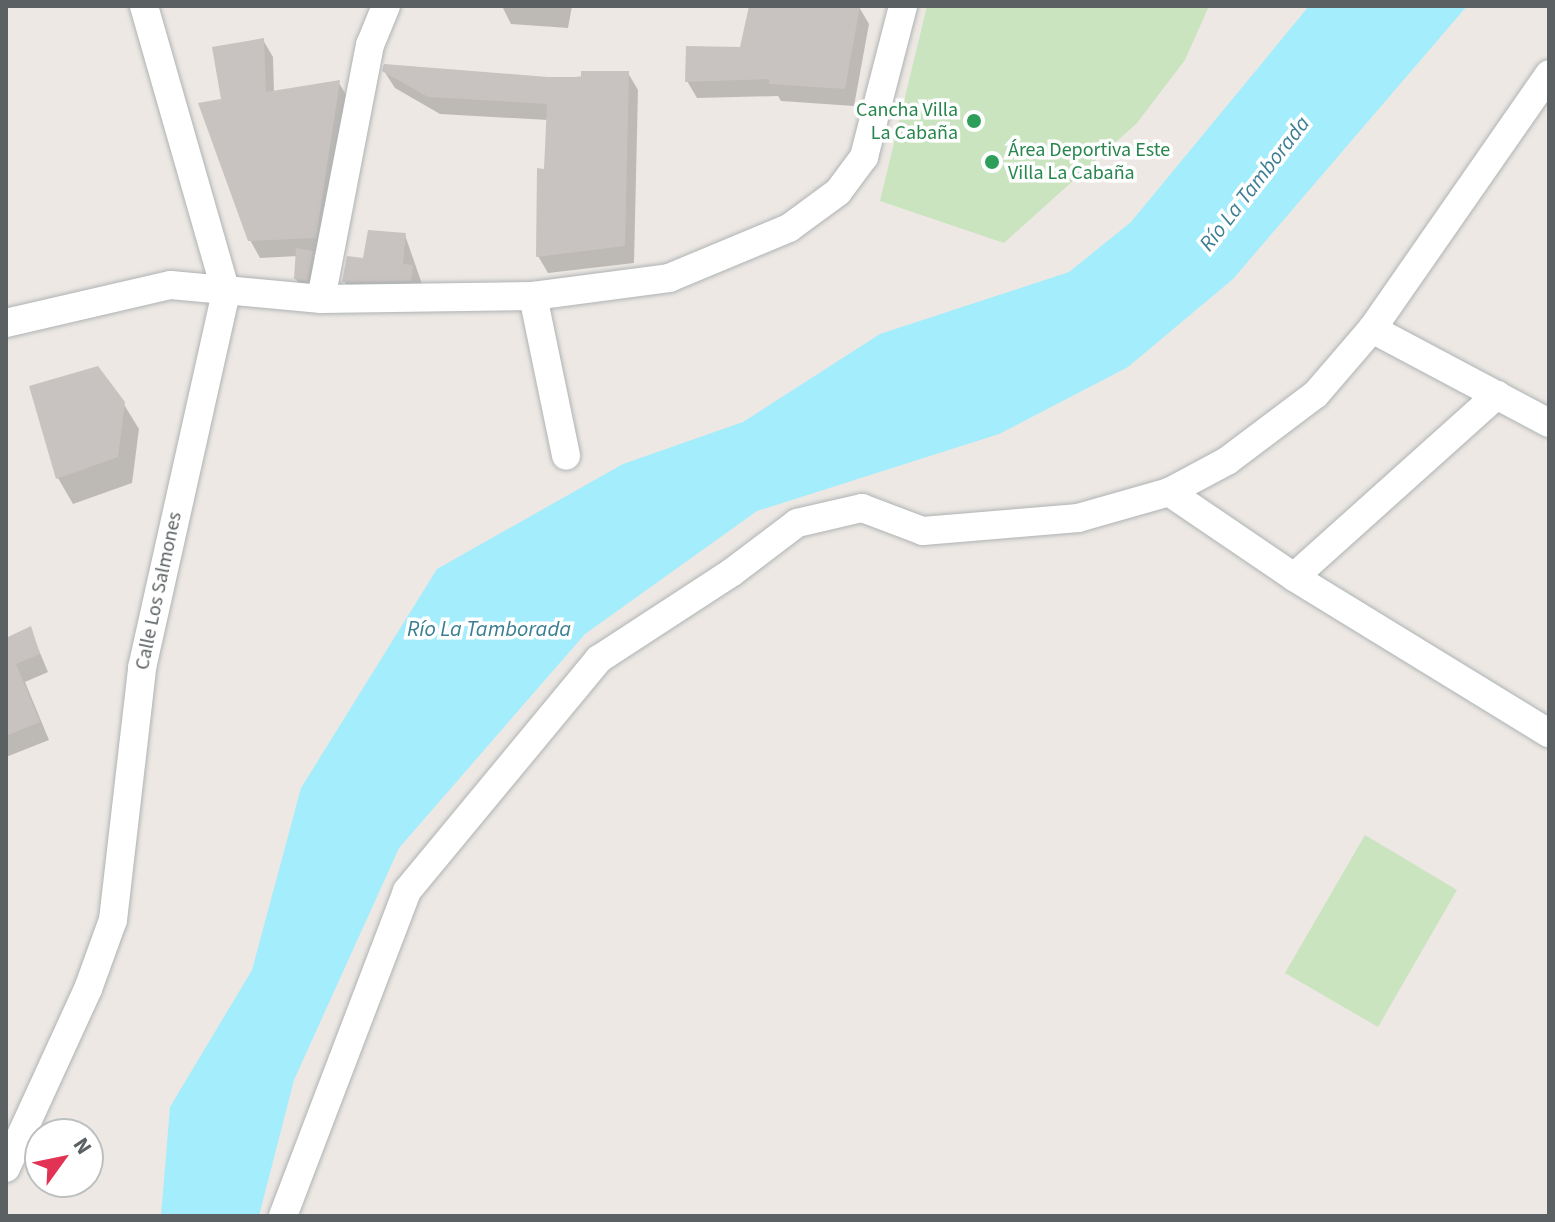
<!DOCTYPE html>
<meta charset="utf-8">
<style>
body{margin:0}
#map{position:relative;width:1555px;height:1222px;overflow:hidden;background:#ede8e3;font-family:"Source Sans 3",sans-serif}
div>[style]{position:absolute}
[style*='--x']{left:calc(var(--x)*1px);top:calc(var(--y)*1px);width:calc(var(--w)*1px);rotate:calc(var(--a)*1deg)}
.green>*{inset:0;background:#cae4c0}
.water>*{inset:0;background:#a4edfc}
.shadow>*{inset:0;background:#0003}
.building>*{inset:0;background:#c8c3c0}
.roads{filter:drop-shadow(0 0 2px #aeb3b5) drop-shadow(0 0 2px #aeb3b5)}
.minor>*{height:28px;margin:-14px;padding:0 14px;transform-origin:14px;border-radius:14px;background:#fff}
.dots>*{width:22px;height:22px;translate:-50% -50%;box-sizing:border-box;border:4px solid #fff;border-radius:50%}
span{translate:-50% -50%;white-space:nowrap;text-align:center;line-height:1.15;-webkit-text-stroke:7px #fff;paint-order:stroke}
.leisure-label{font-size:20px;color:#27864d}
.right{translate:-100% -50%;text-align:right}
.left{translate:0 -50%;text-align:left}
.street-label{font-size:20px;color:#5b6163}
.water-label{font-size:22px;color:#3a7e93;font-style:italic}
.frame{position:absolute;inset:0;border:8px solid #5b6163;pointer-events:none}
.north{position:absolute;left:24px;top:1118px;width:80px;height:80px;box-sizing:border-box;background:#fff;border:2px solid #bdc0c1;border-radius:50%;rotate:57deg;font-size:22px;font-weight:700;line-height:32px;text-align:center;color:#5b6163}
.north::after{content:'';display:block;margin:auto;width:28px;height:36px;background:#e33355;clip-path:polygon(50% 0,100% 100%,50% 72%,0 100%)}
</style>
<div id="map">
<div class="green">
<div style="clip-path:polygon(927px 6px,1209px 6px,1185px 60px,1137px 123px,1004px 243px,880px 201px)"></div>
<div style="clip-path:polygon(1365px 835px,1457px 890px,1378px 1027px,1285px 973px)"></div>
</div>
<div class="water">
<div style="clip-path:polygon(1309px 6px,1467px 6px,1233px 279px,1128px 367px,999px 434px,757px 511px,585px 634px,399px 848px,294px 1080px,259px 1216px,161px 1216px,170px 1107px,252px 970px,301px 788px,437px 569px,623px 464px,743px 422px,880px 334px,1069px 272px,1131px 222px)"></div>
</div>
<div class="shadow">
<div style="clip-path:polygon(502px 6px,572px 6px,568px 28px,511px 24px)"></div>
<div style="clip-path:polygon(751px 6px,859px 7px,869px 24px,854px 106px,781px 101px,778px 96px,697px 98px,687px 81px,742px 49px)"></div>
<div style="clip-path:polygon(263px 40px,273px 57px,274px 93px,339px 83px,349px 100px,325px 255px,313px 255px,322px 270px,306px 296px,296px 279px,298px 256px,260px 258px,250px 240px,223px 101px)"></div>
<div style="clip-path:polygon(384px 71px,548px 79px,628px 73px,638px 90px,634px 263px,548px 273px,538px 256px,548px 120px,440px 114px,395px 88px)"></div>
<div style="clip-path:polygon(405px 235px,422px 284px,354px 298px,344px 281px)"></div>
<div style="clip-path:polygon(123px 403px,139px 429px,132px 483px,73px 504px,58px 478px)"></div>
<div style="clip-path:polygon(30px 629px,48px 672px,25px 682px,49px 740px,6px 757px,6px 640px)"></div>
</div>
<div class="building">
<div style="clip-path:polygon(749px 6px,860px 6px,845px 89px,769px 84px,769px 79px,685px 82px,686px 46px,740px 47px)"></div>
<div style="clip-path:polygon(264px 38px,266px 92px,340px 80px,316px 238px,248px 241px,198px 103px,221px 99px,212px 47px)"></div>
<div style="clip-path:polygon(384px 64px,548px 77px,581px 77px,581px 71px,629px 71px,625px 246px,536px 257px,537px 168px,544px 169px,547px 104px,428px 97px,382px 71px)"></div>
<div style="clip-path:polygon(368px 230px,406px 233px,403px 264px,413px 265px,411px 281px,342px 282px,347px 256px,363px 258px)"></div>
<div style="clip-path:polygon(296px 248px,313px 251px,307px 281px,294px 279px)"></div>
<div style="clip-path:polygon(98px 366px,125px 402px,118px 457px,56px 479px,29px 386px)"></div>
<div style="clip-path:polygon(31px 626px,40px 654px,16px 664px,40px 722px,6px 736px,6px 638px)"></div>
</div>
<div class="roads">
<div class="minor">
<div style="--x:533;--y:296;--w:163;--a:78.3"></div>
<div style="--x:321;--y:299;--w:259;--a:-79.1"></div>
<div style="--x:370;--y:45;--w:42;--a:-67.7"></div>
<div style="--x:6;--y:323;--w:169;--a:-13"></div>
<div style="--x:171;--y:285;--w:151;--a:5.3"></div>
<div style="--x:321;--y:299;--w:212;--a:-0.8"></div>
<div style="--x:533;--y:296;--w:137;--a:-7.5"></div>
<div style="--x:669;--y:278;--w:130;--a:-22.6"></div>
<div style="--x:789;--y:228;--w:61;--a:-36.3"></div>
<div style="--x:838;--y:192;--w:44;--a:-53.4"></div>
<div style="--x:864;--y:157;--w:156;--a:-75.5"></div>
<div style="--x:1372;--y:329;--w:200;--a:28"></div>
<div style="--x:1169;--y:492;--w:151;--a:34.2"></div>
<div style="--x:1294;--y:577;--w:299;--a:31.5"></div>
<div style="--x:1294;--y:577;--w:273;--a:-41.9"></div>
<div style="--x:6;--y:1168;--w:197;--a:-65.4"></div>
<div style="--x:88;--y:989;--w:73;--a:-70.1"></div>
<div style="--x:113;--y:920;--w:254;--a:-83.4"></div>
<div style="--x:142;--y:668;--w:385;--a:-77.4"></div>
<div style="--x:226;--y:292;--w:298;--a:-106"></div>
<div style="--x:283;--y:1216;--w:348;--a:-69.1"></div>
<div style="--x:407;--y:891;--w:301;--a:-50.4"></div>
<div style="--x:599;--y:659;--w:158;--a:-33.1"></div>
<div style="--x:731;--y:573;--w:83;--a:-37.1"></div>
<div style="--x:797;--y:523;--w:67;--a:-13"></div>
<div style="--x:862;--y:508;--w:65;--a:20.7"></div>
<div style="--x:923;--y:531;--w:156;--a:-4.8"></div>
<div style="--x:1078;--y:518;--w:95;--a:-15.9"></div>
<div style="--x:1169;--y:492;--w:66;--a:-28.1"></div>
<div style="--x:1227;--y:461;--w:111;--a:-37"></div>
<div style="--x:1316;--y:394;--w:86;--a:-49.3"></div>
<div style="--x:1372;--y:329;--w:310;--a:-55.2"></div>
</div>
</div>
<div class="dots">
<div style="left:974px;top:121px;background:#2e9e5b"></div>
<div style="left:992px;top:162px;background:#2e9e5b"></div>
</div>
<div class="leisure-label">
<span class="right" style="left:958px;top:122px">Cancha Villa<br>La Cabaña</span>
<span class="left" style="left:1008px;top:162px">Área Deportiva Este<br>Villa La Cabaña</span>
</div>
<div class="street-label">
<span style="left:159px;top:591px;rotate:-78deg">Calle Los Salmones</span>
</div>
<div class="water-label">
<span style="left:1255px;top:184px;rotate:-52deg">Río La Tamborada</span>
<span style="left:489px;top:630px">Río La Tamborada</span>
</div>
<div class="frame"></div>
<div class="north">N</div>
</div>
